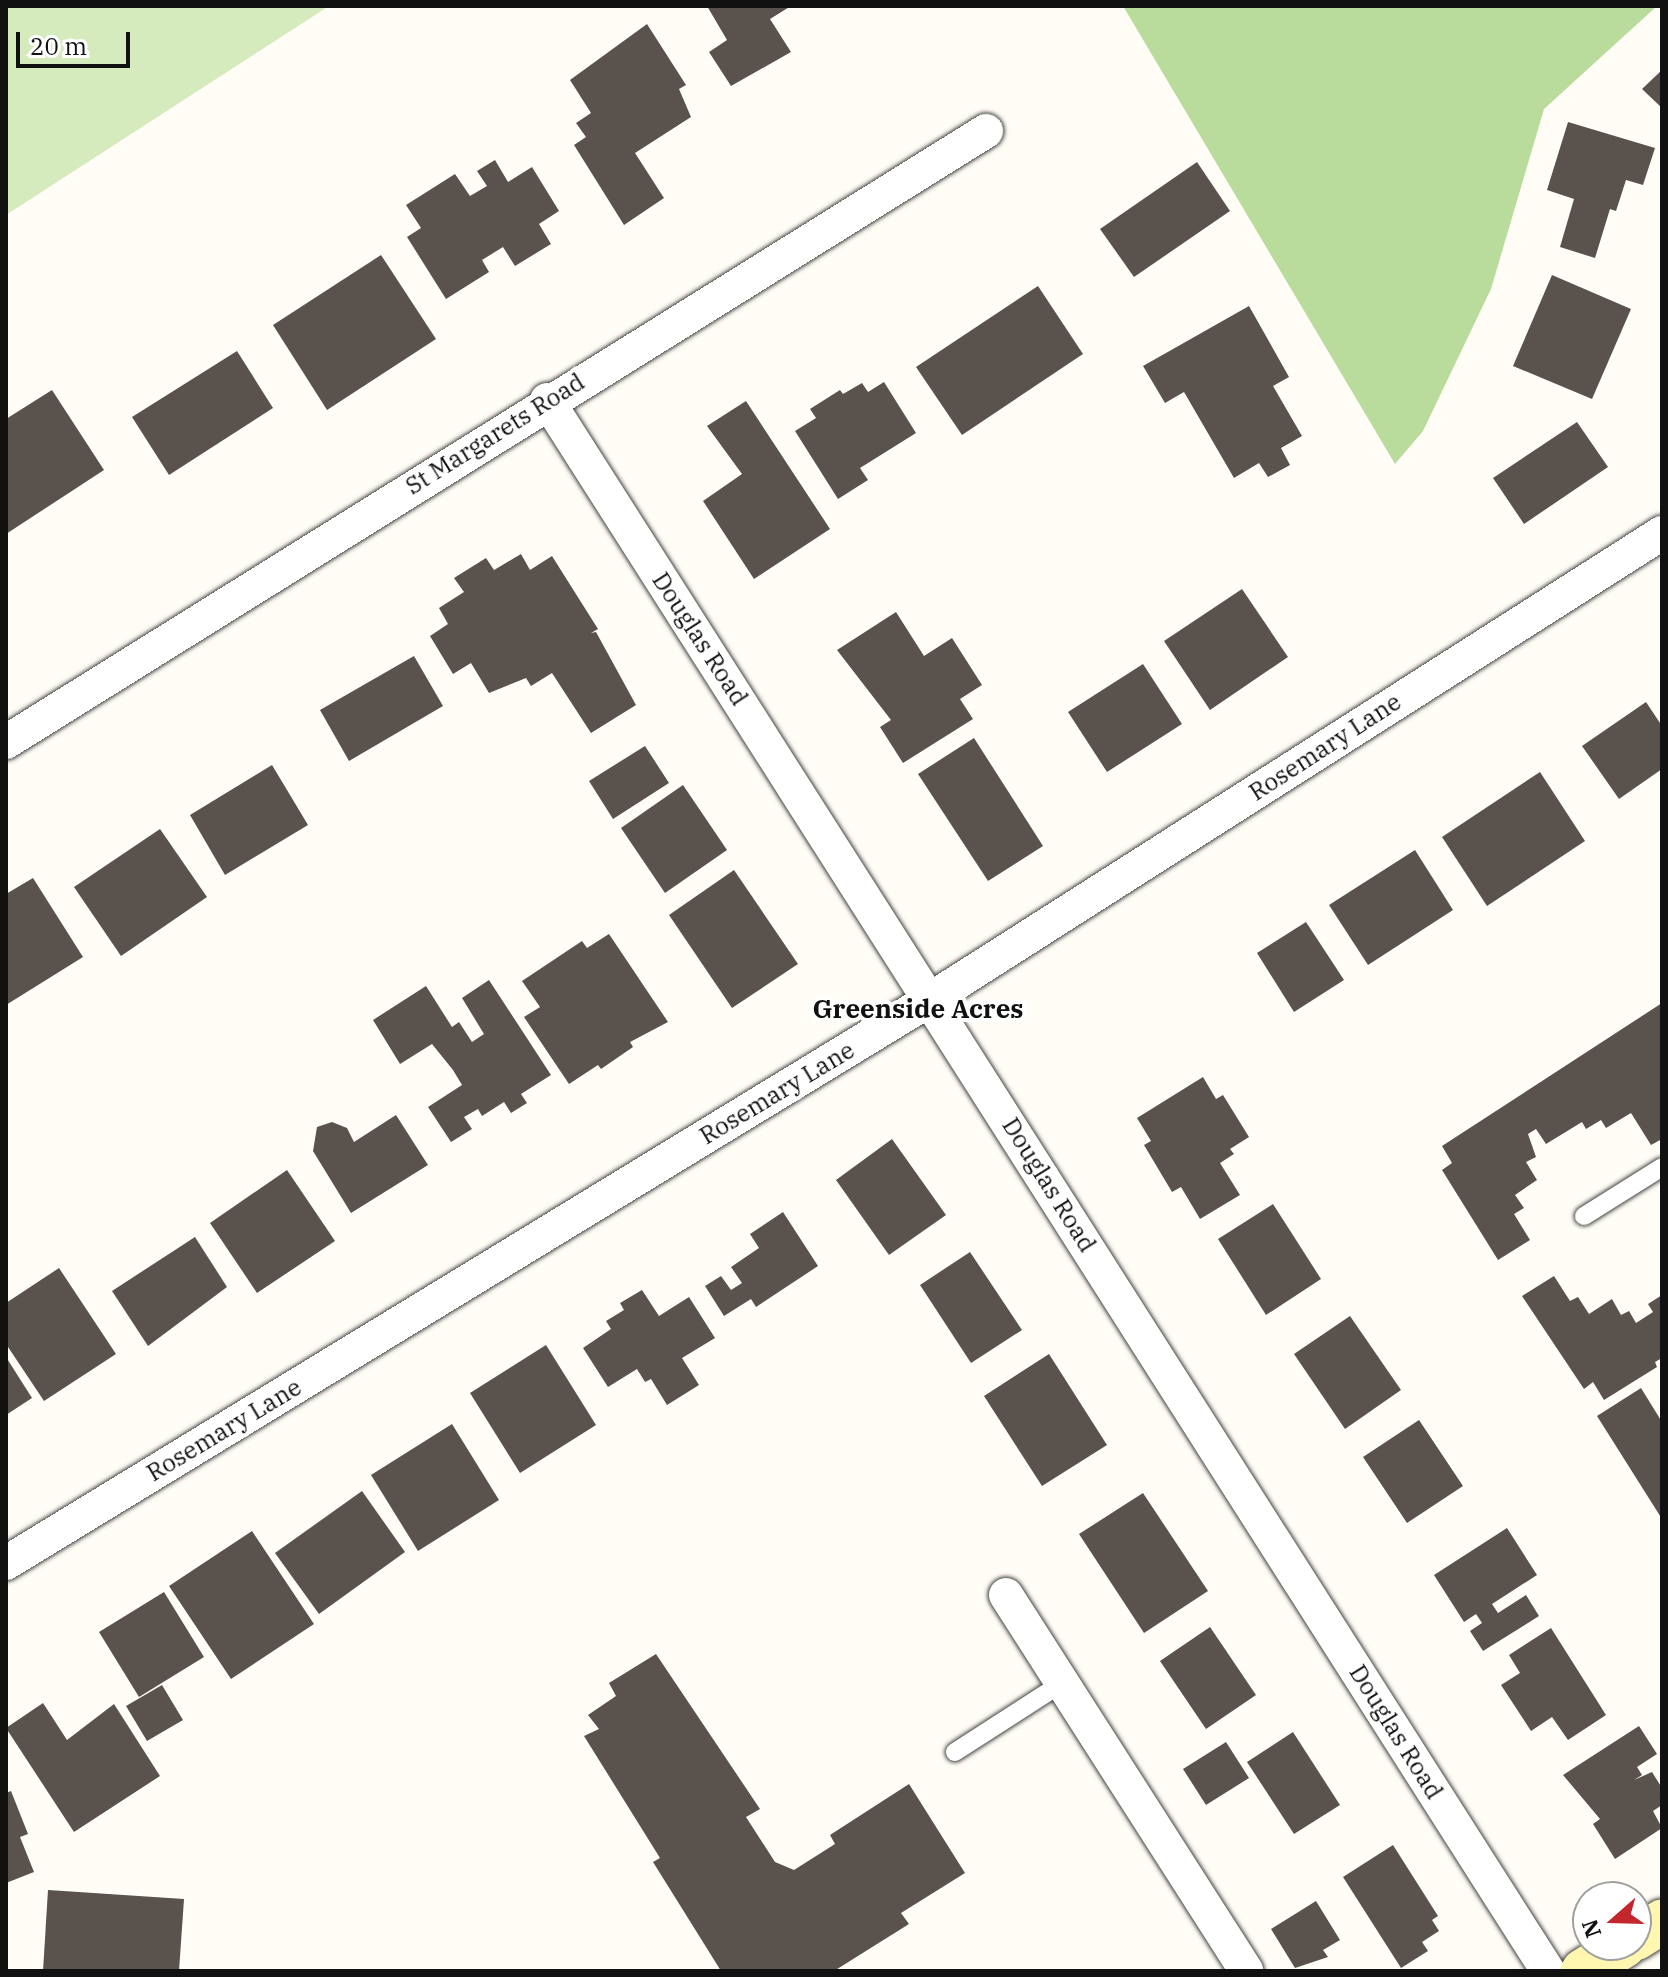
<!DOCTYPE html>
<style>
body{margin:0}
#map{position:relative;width:1668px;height:1977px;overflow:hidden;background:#fffdf5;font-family:"IBM Plex Serif",serif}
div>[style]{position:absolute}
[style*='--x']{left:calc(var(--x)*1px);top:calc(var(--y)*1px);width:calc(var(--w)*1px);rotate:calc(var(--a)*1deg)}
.green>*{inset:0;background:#d5ebbd}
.forest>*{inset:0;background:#b9dc9c}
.building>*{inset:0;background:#5a524d}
.roads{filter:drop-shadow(0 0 2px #444) drop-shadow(0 0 2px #444)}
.service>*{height:18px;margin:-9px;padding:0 9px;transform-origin:9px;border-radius:9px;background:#fff}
.minor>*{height:34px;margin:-17px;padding:0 17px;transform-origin:17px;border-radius:17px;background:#fff}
.secondary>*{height:44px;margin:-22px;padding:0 22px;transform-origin:22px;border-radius:22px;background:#fff6b0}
span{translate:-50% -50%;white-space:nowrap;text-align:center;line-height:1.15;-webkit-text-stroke:8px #fff;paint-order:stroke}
.street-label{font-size:24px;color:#111}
.neighbourhood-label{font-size:26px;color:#111;font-weight:700}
.frame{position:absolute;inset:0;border:8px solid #111;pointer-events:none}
.north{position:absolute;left:1572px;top:1881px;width:80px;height:80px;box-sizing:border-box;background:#fff;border:2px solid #a0a0a0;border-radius:50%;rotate:250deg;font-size:22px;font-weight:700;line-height:32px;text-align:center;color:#111}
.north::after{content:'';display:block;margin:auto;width:28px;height:36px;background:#c4262e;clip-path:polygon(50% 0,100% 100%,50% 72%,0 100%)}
.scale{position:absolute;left:16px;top:32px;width:114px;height:36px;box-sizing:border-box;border:4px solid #111;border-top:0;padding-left:10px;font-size:24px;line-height:28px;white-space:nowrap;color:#111;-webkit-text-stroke:6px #fff;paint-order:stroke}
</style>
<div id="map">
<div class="green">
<div style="clip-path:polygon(6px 6px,329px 6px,6px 215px)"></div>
</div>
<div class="forest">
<div style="clip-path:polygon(1123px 6px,1657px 6px,1544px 109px,1491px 289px,1423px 431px,1395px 464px)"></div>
</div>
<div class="building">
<div style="clip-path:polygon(707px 6px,791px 6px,770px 19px,791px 52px,731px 86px,709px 52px,727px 40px)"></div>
<div style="clip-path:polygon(647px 24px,686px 85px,679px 89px,691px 117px,635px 153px,664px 198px,624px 225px,574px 145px,586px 137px,576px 123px,591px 113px,570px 80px)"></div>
<div style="clip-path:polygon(1662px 70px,1662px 108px,1642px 89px)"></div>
<div style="clip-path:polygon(1568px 122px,1655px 148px,1643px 185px,1626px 180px,1616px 211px,1610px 209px,1595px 258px,1560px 247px,1574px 199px,1547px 190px)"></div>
<div style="clip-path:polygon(495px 160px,508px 182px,532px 167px,559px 211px,539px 224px,551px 244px,515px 266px,503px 247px,482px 260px,489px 272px,446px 299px,407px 237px,421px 228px,406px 205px,455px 174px,470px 196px,487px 186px,477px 171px)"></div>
<div style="clip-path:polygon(1197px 162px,1230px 211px,1134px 277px,1100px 229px)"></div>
<div style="clip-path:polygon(381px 255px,436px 339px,327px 410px,273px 325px)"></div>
<div style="clip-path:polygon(1552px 275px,1631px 309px,1592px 399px,1513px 366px)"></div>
<div style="clip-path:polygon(1038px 286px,1083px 354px,962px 435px,916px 367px)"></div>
<div style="clip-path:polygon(1249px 306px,1289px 377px,1273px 386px,1302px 436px,1281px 448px,1290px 465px,1268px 477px,1259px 463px,1234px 478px,1184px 392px,1165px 403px,1143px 366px)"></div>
<div style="clip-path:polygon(237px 351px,273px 408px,169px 475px,132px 417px)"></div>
<div style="clip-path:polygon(884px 382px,916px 433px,860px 468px,868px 480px,838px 499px,795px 431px,816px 418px,810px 409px,840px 390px,843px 394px,862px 383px,868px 392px)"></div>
<div style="clip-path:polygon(52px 390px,104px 470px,6px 534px,6px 419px)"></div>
<div style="clip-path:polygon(746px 401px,830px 529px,754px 579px,703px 501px,742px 474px,707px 426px)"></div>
<div style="clip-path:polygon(1577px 422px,1608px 467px,1524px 524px,1493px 478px)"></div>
<div style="clip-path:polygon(521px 554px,530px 570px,552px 556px,598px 629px,591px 633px,596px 632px,636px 705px,591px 733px,552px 673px,531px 686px,526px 678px,489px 693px,471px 663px,453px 674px,430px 636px,448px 624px,439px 608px,464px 592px,454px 578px,486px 558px,494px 570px)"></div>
<div style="clip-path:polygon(1242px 589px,1288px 657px,1210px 710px,1164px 641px)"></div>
<div style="clip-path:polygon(896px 612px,924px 656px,952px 638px,982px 685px,960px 699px,973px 719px,903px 763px,880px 727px,891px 720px,837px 650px)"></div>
<div style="clip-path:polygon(414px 656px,443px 706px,349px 761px,320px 710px)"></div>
<div style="clip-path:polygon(1143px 664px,1182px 724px,1107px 772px,1068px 712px)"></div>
<div style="clip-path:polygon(1646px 702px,1662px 726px,1662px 769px,1619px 799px,1582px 746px)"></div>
<div style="clip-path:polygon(974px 738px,1043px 846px,988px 881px,918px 774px)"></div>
<div style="clip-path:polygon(645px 746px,669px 783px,613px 819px,589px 781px)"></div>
<div style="clip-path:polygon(272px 765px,308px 825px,225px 875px,190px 815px)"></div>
<div style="clip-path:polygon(1540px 772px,1585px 841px,1487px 906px,1442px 837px)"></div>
<div style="clip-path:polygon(683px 785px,727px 850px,665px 893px,621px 828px)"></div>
<div style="clip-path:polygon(160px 829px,207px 897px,121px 956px,74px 887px)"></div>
<div style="clip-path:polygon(1415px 850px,1453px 910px,1368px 965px,1329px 905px)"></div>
<div style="clip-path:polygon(734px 870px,798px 964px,732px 1008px,669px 915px)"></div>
<div style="clip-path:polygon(33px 878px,83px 957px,6px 1005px,6px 894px)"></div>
<div style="clip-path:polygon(1306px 922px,1344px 980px,1294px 1012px,1257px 953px)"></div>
<div style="clip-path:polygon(609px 934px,668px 1022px,630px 1042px,633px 1047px,601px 1069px,598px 1065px,569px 1084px,524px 1017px,540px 1007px,522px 981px,582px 941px,587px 948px)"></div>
<div style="clip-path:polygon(489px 980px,551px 1075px,521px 1094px,527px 1103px,511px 1113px,504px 1102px,482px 1116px,478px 1109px,464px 1117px,472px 1129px,451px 1142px,428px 1107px,462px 1085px,453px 1070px,432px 1044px,400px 1064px,373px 1020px,426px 986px,452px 1027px,459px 1022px,472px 1042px,484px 1034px,462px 998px)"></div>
<div style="clip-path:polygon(1662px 1003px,1662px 1139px,1651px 1145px,1631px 1113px,1606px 1128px,1601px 1120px,1586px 1129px,1582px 1122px,1546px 1144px,1536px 1129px,1528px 1134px,1536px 1157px,1526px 1162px,1537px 1180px,1515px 1195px,1524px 1208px,1514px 1214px,1530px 1240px,1498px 1260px,1442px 1170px,1452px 1163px,1442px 1146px)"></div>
<div style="clip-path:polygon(1203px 1077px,1216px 1099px,1223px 1095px,1249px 1137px,1230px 1149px,1234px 1154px,1220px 1163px,1240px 1195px,1200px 1219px,1181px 1187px,1172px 1192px,1144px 1145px,1151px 1141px,1137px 1118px)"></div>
<div style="clip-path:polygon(396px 1115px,428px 1165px,351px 1213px,313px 1151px,317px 1127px,332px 1122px,347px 1128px,354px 1142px)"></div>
<div style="clip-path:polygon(892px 1139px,946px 1215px,889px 1255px,836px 1180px)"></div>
<div style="clip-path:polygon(287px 1170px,335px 1241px,257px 1293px,210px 1223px)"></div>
<div style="clip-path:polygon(1273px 1204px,1321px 1279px,1266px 1315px,1218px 1239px)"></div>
<div style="clip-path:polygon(783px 1212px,818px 1266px,756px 1307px,751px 1299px,724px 1316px,705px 1286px,721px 1276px,731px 1290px,742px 1283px,731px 1267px,759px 1248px,750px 1234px)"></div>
<div style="clip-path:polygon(195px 1237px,227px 1287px,148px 1346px,112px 1291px)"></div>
<div style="clip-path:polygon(970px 1252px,1022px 1330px,971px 1363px,920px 1285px)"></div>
<div style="clip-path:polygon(59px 1268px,116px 1354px,44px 1401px,6px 1344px,6px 1303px)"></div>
<div style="clip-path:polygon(1554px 1276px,1570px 1301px,1578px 1297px,1589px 1314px,1612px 1299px,1621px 1315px,1629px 1311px,1636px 1323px,1653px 1312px,1648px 1304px,1662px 1295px,1662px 1358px,1655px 1362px,1657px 1367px,1604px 1400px,1593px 1382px,1584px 1389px,1522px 1296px)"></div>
<div style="clip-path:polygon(642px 1290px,659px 1316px,689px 1297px,715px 1338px,682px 1358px,699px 1385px,667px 1405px,651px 1379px,645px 1382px,637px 1369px,608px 1387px,583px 1348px,611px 1329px,606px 1321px,624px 1310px,620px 1303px)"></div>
<div style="clip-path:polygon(1350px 1316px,1401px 1390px,1345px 1429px,1294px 1354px)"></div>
<div style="clip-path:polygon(546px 1345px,596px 1425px,520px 1473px,470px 1393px)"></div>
<div style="clip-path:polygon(1049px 1354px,1107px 1445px,1042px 1486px,984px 1396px)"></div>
<div style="clip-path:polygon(6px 1357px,32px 1398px,6px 1415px)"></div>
<div style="clip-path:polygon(1641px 1388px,1662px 1422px,1662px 1519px,1597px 1416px)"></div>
<div style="clip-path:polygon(1419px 1420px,1463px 1486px,1407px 1523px,1363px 1457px)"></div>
<div style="clip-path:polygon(452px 1424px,499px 1500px,418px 1551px,371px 1475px)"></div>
<div style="clip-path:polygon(362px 1491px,405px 1552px,319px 1614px,275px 1553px)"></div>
<div style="clip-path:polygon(1143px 1493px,1208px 1591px,1144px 1633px,1079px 1534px)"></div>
<div style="clip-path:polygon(1507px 1528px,1537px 1575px,1492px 1604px,1498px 1613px,1526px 1595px,1539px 1616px,1483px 1651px,1470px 1631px,1482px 1623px,1476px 1614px,1464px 1622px,1434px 1575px)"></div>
<div style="clip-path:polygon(252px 1531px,314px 1624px,231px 1679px,169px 1586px)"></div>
<div style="clip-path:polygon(164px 1592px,204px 1657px,139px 1697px,99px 1632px)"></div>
<div style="clip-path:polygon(1210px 1627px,1256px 1695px,1206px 1729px,1160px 1661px)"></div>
<div style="clip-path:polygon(1551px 1628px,1606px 1715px,1568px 1740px,1552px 1717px,1531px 1731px,1501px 1685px,1520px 1673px,1509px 1655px)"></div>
<div style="clip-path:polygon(656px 1654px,760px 1809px,746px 1817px,775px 1862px,794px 1870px,835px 1844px,830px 1835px,909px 1784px,965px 1873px,901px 1913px,909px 1924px,834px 1971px,721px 1971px,653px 1862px,660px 1858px,584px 1736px,599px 1729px,588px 1715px,616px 1696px,609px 1683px)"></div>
<div style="clip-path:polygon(162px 1685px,183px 1720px,147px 1741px,126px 1706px)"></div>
<div style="clip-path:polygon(43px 1703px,67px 1740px,114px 1704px,160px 1776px,74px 1832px,6px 1728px)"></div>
<div style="clip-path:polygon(1639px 1726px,1657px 1754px,1637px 1767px,1642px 1775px,1634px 1780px,1652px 1772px,1662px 1788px,1662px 1805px,1653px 1811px,1662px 1828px,1615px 1859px,1593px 1824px,1600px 1819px,1563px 1775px)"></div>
<div style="clip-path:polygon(1293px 1732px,1340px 1805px,1294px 1834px,1247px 1762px)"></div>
<div style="clip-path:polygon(1226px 1742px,1249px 1778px,1206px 1805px,1183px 1769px)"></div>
<div style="clip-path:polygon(11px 1791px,28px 1834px,20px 1837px,34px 1872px,6px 1883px,6px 1793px)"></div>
<div style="clip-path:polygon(1393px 1845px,1438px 1916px,1432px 1920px,1439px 1931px,1422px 1942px,1428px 1951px,1401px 1968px,1343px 1877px)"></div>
<div style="clip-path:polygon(48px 1890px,184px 1899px,179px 1971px,43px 1971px)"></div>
<div style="clip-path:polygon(1316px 1901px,1340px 1940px,1323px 1950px,1328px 1957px,1295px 1968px,1271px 1929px)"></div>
</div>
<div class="roads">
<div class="service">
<div style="--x:1584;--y:1216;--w:92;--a:-32.1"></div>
<div style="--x:955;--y:1752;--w:127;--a:-32.8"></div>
</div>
<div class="minor">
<div style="--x:547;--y:400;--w:1863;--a:57.5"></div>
<div style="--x:6;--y:742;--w:1155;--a:-31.94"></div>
<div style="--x:6;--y:1563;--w:1083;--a:-31.37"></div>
<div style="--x:931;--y:999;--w:867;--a:-32.52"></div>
<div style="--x:1006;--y:1595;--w:446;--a:57.4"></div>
</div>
<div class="secondary">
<div style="--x:1636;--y:1938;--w:31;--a:-32"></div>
<div style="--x:1583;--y:1971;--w:49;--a:-31.8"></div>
</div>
</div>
<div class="street-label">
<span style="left:495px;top:434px;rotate:-32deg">St Margarets Road</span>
<span style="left:700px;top:639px;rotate:57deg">Douglas Road</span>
<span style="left:1325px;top:747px;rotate:-33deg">Rosemary Lane</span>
<span style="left:777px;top:1093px;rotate:-31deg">Rosemary Lane</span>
<span style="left:1049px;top:1185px;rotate:58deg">Douglas Road</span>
<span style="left:224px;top:1430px;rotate:-31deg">Rosemary Lane</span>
<span style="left:1396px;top:1732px;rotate:58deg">Douglas Road</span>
</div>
<div class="neighbourhood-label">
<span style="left:918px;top:1009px">Greenside Acres</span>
</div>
<div class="frame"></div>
<div class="north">N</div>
<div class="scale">20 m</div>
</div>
